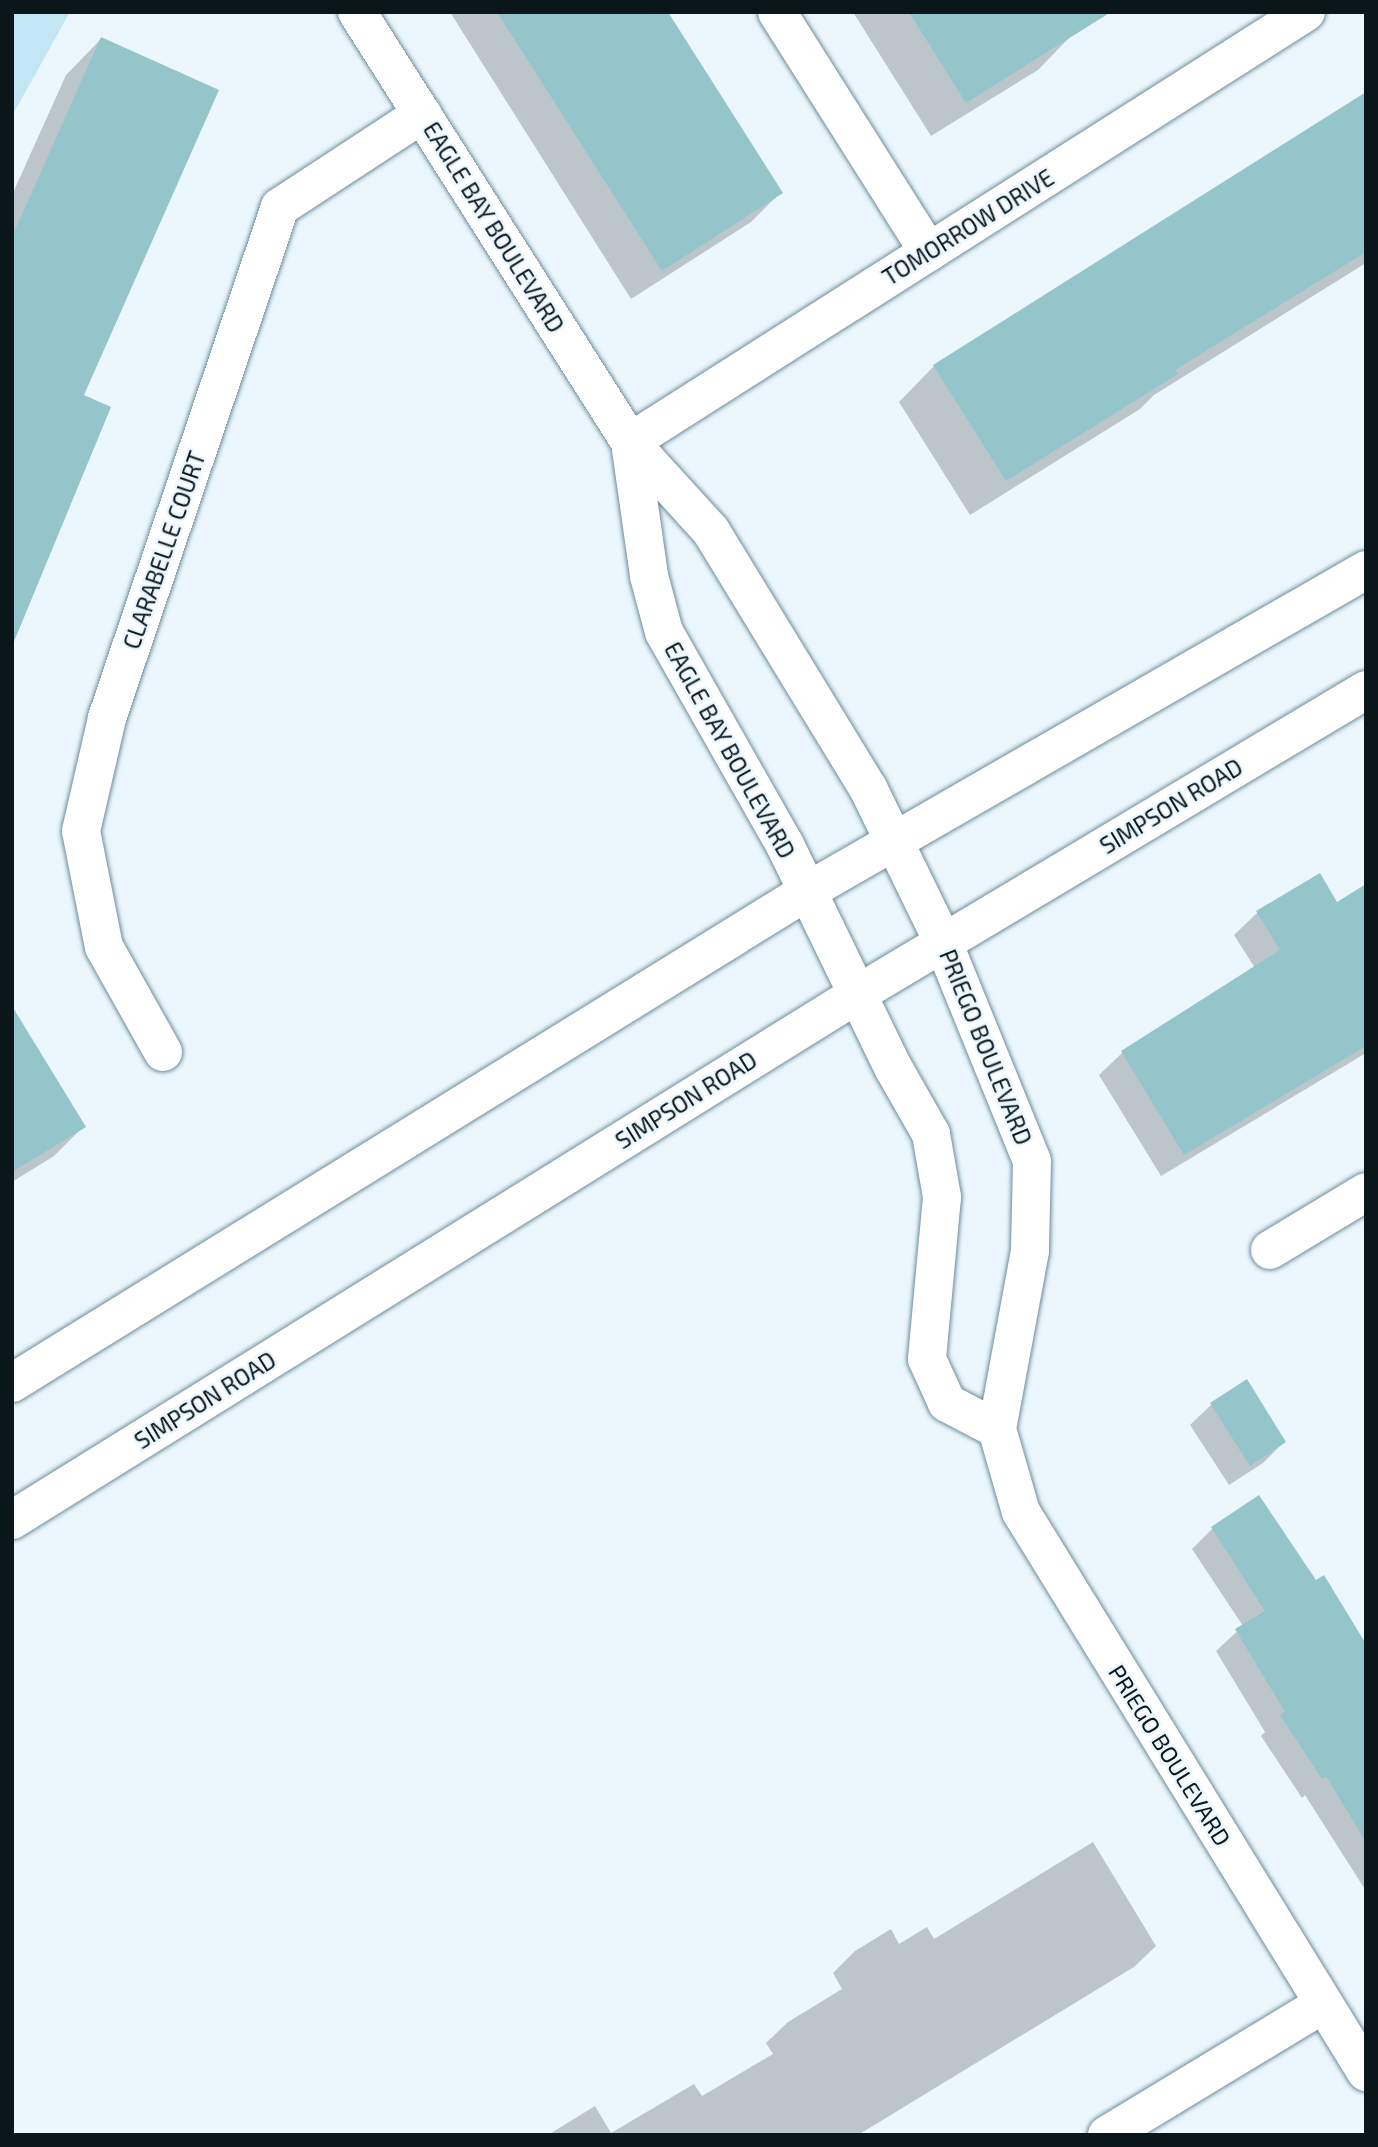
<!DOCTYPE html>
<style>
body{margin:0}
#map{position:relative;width:1378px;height:2147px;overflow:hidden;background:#ebf7fd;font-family:"Exo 2",sans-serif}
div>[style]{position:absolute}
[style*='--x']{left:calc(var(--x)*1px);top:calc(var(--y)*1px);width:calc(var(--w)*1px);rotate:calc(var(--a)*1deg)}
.green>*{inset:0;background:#c3e6f5}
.shadow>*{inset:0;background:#0003}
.building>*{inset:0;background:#94c5cb}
.roads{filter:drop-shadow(0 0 2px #6e8c99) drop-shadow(0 0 2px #6e8c99)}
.minor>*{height:38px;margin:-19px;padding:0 19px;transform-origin:19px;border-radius:19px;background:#fff}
.major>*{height:38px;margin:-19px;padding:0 19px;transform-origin:19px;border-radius:19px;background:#fff}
span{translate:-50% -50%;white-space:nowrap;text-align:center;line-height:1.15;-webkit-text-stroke:5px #ebf7fd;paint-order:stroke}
.street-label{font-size:23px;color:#0b161b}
.frame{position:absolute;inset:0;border:14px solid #0b161b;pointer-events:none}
</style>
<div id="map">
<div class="green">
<div style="clip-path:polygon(12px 12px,70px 12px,12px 116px)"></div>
</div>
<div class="shadow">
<div style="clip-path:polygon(450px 12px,664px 12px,781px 192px,751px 222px,631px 299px)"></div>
<div style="clip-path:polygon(853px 12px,1058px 12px,1072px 35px,1038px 70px,931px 136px)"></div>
<div style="clip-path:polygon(101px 39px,82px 396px,109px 408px,12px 642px,12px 195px,66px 75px)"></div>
<div style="clip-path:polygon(1366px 93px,1366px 263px,1154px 395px,1140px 409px,970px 515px,899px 402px,934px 366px)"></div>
<div style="clip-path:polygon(1366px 886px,1366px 1053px,1161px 1176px,1099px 1075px,1122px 1053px,1255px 968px,1234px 935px,1257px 913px,1337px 904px)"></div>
<div style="clip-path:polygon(12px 1009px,84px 1126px,54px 1156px,12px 1182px)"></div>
<div style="clip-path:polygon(1246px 1382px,1284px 1442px,1263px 1463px,1229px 1485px,1190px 1425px,1211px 1405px)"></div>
<div style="clip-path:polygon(1212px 1529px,1316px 1582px,1366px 1647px,1366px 1891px,1305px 1795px,1302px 1798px,1261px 1736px,1265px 1732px,1216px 1651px,1243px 1626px,1192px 1549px)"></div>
<div style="clip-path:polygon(1093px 1842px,1156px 1946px,1134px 1967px,858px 2135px,548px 2135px,595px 2106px,611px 2133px,694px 2084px,702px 2096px,773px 2054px,766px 2043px,788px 2022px,842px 1989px,833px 1973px,855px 1951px,891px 1929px,899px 1944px,927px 1927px,934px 1939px)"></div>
</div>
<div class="building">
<div style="clip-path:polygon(497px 12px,668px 12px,783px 193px,662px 271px)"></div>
<div style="clip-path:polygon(909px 12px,1111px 12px,966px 103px)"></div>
<div style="clip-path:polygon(101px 37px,219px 90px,84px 395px,111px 407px,13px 644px,12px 237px)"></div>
<div style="clip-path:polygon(1366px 92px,1366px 252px,1175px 370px,1178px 374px,1006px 481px,933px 365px)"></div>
<div style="clip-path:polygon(1320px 873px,1337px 902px,1366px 884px,1366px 1046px,1184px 1155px,1121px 1051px,1280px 950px,1256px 911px)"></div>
<div style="clip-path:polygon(12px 1006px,86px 1127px,12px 1172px)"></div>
<div style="clip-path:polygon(1247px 1379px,1286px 1442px,1250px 1466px,1210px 1403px)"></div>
<div style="clip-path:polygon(1259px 1495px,1316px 1580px,1324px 1575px,1366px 1644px,1366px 1842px,1326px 1776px,1322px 1779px,1280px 1715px,1285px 1712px,1235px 1629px,1265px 1611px,1211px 1527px)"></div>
</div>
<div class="roads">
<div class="minor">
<div style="--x:357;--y:12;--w:509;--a:57.59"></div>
<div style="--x:630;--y:442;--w:120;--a:47.7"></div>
<div style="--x:711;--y:531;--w:301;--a:58.6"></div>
<div style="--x:868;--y:788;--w:171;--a:64"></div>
<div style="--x:943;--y:942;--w:236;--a:67.9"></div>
<div style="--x:1032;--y:1161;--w:90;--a:91.3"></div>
<div style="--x:1030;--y:1251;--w:181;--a:100.5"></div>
<div style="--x:997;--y:1429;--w:86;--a:73.9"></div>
<div style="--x:1021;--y:1512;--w:658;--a:58.36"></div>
<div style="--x:777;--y:12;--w:284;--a:57.7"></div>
<div style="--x:630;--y:442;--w:135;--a:81.9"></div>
<div style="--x:649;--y:576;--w:58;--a:75"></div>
<div style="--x:664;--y:632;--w:245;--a:60.4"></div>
<div style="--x:785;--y:845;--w:249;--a:64.1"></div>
<div style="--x:894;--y:1069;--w:75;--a:60.4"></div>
<div style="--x:931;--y:1134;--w:64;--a:80.1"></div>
<div style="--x:942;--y:1197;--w:163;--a:95.3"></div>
<div style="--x:927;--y:1359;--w:48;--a:65.6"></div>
<div style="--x:947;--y:1403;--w:56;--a:27.5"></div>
<div style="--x:630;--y:442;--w:801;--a:-32.46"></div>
<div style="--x:163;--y:1052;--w:120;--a:-119.3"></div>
<div style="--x:104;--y:947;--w:118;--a:-101.2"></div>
<div style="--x:81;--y:831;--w:116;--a:-77"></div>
<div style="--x:107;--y:718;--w:539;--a:-71.3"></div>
<div style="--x:280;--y:207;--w:170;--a:-33.2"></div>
<div style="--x:1270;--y:1250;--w:112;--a:-31.1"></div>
<div style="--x:1107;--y:2135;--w:253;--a:-31.2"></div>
</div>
<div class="major">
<div style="--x:12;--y:1383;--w:934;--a:-31.73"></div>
<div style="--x:806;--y:892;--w:646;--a:-29.9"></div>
<div style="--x:12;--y:1520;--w:994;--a:-31.88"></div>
<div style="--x:856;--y:995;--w:594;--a:-30.88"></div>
</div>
</div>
<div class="street-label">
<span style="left:494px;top:227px;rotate:58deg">EAGLE BAY BOULEVARD</span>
<span style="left:968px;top:227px;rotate:-32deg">TOMORROW DRIVE</span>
<span style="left:164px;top:550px;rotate:-71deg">CLARABELLE COURT</span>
<span style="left:730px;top:750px;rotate:61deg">EAGLE BAY BOULEVARD</span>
<span style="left:1171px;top:806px;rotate:-31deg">SIMPSON ROAD</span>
<span style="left:986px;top:1047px;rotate:68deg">PRIEGO BOULEVARD</span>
<span style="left:686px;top:1100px;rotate:-32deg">SIMPSON ROAD</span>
<span style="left:205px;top:1400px;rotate:-32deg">SIMPSON ROAD</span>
<span style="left:1170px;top:1755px;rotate:58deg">PRIEGO BOULEVARD</span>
</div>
<div class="frame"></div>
</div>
